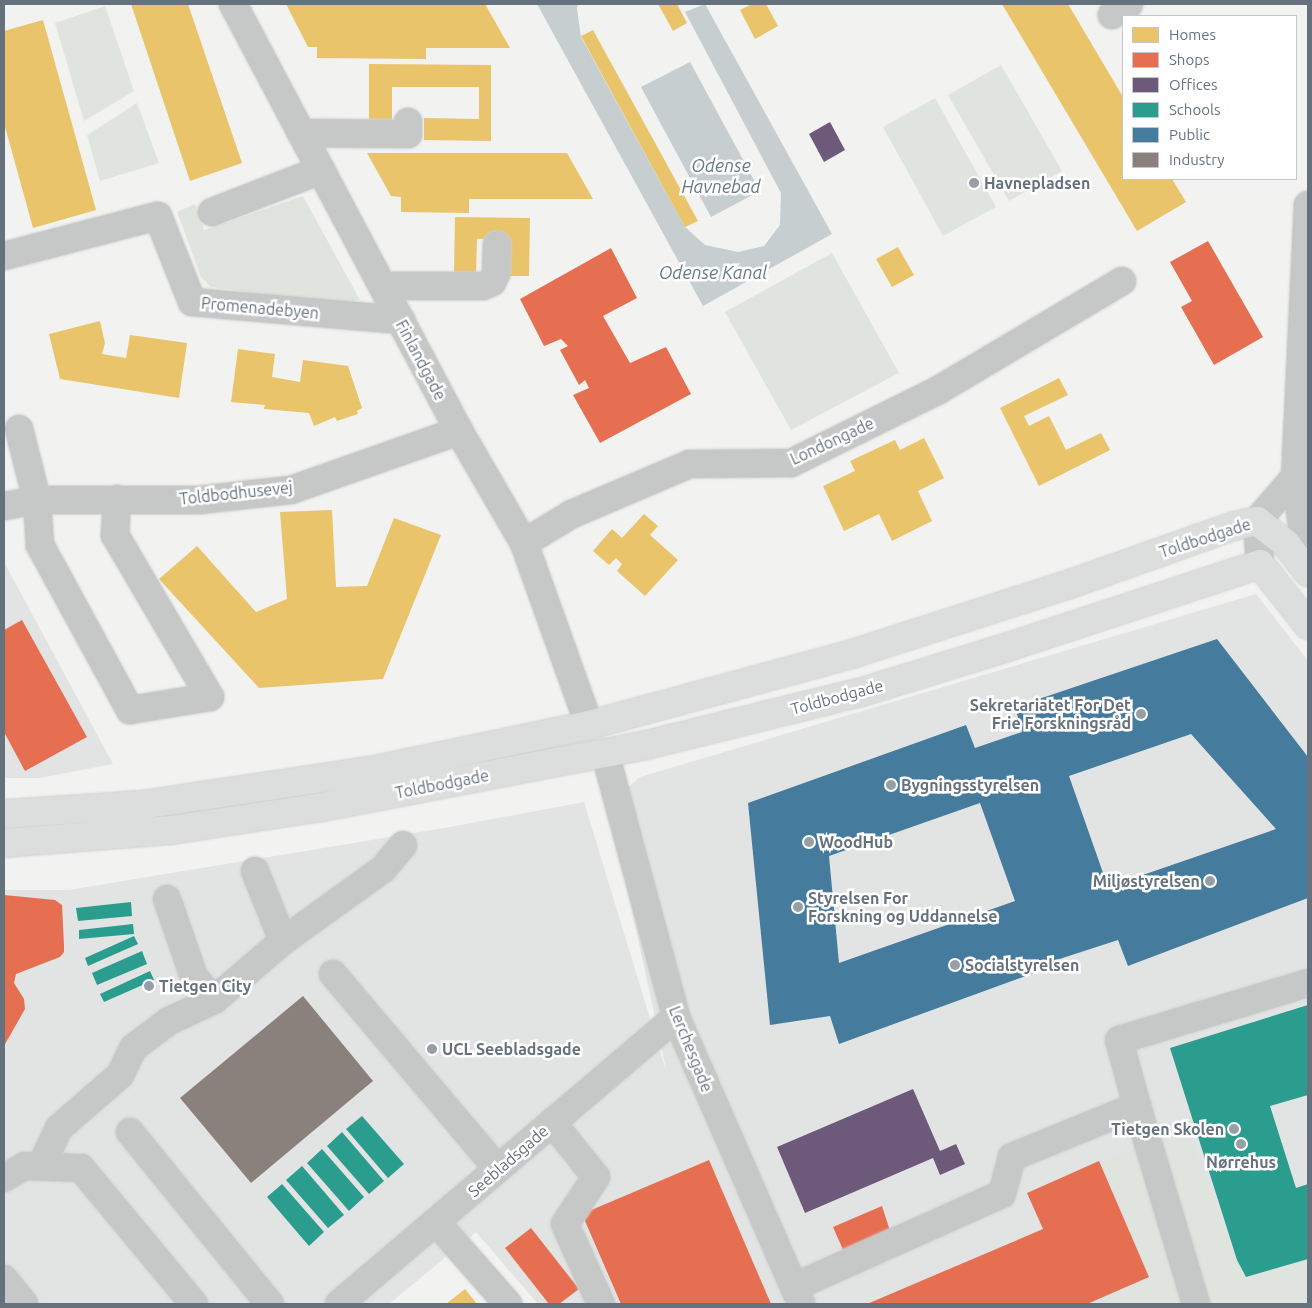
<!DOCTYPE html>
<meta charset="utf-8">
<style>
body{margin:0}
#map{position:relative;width:1312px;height:1308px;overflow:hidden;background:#f2f2f0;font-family:Ubuntu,sans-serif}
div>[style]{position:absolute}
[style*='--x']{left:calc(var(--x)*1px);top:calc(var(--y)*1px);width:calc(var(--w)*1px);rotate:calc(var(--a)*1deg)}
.built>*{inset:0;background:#e2e4e3}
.green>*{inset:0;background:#e0e4de}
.water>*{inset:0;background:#c6ced0}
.homes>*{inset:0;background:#e9c46a}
.shops>*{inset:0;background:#e76f51}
.offices>*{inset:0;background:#6d597a}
.schools>*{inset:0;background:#2a9d8f}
.public>*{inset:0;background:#457b9d}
.industry>*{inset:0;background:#8a817c}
.roads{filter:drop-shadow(0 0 1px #cfd0d0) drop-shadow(0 0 1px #cfd0d0)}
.minor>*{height:28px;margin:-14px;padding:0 14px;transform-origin:14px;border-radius:14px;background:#c6c8c8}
.major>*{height:28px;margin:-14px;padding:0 14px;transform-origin:14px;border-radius:14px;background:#dcdddd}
.dots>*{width:14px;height:14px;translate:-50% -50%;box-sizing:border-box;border:2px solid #fff;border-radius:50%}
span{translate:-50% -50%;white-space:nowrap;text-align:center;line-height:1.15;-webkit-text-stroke:5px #fff;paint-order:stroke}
.poi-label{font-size:16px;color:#65727e;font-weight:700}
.left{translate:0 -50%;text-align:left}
.right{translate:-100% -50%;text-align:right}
.street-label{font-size:16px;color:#65727e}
.water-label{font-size:18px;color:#657a83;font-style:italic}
.frame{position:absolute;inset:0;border:5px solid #65727e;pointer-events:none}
.legend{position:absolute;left:1122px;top:15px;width:175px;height:165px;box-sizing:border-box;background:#fff;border:1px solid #c1c7cb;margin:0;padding:6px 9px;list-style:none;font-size:15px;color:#65727e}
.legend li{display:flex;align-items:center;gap:10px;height:25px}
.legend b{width:25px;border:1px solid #c1c7cb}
</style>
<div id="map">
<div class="built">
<div style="clip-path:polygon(4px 562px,113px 764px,40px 778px,4px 778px)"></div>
<div style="clip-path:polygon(1256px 594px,1308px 661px,1308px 1304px,538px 1304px,476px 1232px,389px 1304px,4px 1304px,4px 890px,69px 890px,450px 827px,584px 802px,667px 1074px,609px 803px,640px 777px)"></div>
</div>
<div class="green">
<div style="clip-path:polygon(105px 6px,134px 91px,84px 121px,55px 23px)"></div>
<div style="clip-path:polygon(1001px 65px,1062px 171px,1009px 201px,948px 95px)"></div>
<div style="clip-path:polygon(935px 98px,996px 207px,943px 236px,883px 127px)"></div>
<div style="clip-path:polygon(137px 103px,159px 163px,100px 181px,87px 135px)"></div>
<div style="clip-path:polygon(303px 196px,360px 300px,341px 304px,211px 287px,201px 277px,177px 212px,195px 204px,204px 230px)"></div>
<div style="clip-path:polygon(832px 253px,899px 373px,791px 430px,725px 312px)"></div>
<div style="clip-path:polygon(1188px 1130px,1237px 1260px,1245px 1277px,1308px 1259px,1308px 1304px,1087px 1304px,1149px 1277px,1099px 1161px)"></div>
</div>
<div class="water">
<div style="clip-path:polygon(537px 4px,578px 4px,577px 8px,581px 37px,685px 227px,705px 245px,738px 252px,764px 246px,780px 225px,781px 193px,685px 12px,705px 4px,832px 234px,703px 306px)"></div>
<div style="clip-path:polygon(690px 62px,760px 191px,711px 217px,641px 87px)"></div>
</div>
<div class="homes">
<div style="clip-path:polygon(131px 4px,188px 4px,242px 163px,190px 181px)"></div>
<div style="clip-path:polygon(286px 4px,485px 4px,510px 48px,426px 48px,426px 59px,317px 58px,317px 47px,308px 47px)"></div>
<div style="clip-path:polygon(658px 4px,677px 4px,687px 23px,673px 31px)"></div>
<div style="clip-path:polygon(752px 4px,766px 4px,778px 26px,755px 39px,740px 10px)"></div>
<div style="clip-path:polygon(1002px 4px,1068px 4px,1123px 97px,1123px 179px,1172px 179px,1186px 202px,1137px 231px)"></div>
<div style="clip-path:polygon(43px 20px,96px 210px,33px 228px,4px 123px,4px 31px)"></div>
<div style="clip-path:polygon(593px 30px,698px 221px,685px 227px,581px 36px)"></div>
<div style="clip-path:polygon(369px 64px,491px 65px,491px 141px,424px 140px,424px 118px,479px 119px,479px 87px,392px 87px,392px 122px,369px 122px)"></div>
<div style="clip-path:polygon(367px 153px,567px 153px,593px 199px,469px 199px,469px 213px,401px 212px,401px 197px,391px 196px)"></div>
<div style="clip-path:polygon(455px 217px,530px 218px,529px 276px,508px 276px,509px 239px,477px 239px,476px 277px,454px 276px)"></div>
<div style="clip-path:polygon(898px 247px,914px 275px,892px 287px,876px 259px)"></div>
<div style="clip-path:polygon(100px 321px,105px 343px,102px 354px,126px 358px,130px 335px,187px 343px,179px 398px,60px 379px,49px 334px)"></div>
<div style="clip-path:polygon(238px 349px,275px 354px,272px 377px,300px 382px,303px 360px,348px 366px,362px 408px,357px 411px,358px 414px,337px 421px,335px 417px,314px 426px,309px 413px,264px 409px,265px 405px,231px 402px)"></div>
<div style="clip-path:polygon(1059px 378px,1068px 395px,1024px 416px,1029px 426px,1049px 416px,1066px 450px,1101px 433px,1110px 450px,1039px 486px,1000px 408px)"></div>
<div style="clip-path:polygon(924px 438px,944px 478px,918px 491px,932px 521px,892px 541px,879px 514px,844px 531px,823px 486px,855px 471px,850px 461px,895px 440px,900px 450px)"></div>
<div style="clip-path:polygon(332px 510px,336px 587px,367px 586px,394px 518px,441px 535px,383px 679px,259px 688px,159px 579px,197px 546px,256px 612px,287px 599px,280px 512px)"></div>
<div style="clip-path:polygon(644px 514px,658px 526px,650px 535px,678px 560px,645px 596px,617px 571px,622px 564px,616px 558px,609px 565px,593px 551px,612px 529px,622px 538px)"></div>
<div style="clip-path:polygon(465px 1289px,477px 1304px,446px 1304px)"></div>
</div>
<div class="shops">
<div style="clip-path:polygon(1208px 241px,1263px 337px,1214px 365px,1181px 307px,1192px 301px,1170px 262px)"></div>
<div style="clip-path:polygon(611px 248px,637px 298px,603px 316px,630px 363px,666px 347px,691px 394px,600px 443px,573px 395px,589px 388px,585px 380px,579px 385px,560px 350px,568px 346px,561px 339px,544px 346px,520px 299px)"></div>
<div style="clip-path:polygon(22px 620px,87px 737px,25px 771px,4px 732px,4px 630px)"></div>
<div style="clip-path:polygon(4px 895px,55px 900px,62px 905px,64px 945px,64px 952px,60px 957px,16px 974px,14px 983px,24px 999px,25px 1009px,4px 1046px)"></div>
<div style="clip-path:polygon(709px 1160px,771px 1304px,621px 1304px,582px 1214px)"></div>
<div style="clip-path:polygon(1099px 1161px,1149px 1277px,1087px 1304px,867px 1304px,1043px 1229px,1027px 1193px)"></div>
<div style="clip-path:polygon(882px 1206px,890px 1231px,844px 1252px,833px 1227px)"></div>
<div style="clip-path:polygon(531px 1228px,579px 1289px,559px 1304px,549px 1304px,505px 1248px)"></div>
</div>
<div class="offices">
<div style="clip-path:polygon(830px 122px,845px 150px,824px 162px,809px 134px)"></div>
<div style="clip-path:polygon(913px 1089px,940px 1151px,956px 1144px,965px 1164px,940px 1175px,933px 1158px,805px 1213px,777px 1147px)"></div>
</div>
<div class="schools">
<div style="clip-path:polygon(131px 902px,132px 916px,78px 921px,76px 908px)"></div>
<div style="clip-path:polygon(133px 924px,134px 934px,79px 939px,79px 930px)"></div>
<div style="clip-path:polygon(134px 936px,138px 944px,88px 966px,85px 958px)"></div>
<div style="clip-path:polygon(142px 951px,147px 964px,97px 985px,92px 973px)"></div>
<div style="clip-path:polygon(150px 971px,154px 980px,104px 1002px,100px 994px)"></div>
<div style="clip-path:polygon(1308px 1005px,1308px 1095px,1270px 1106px,1296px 1188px,1308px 1184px,1308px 1259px,1246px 1277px,1237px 1260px,1170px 1048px)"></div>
<div style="clip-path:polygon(362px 1116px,404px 1164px,388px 1178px,346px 1129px)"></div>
<div style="clip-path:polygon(342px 1132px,384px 1181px,369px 1194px,327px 1146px)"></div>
<div style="clip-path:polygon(322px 1149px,364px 1197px,349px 1211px,307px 1163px)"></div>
<div style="clip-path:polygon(302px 1166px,344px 1215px,328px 1228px,286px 1180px)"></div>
<div style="clip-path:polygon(282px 1184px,324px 1232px,309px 1246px,267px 1197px)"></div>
</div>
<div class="public">
<div style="clip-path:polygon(evenodd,1217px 639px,1308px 757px,1308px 898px,1128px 966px,1118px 940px,1041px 965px,1042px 970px,839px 1044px,830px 1016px,770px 1025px,748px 803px,966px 725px,975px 748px,1022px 732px,1015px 707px,1217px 639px,1191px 734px,1276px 829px,1108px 887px,1069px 776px,1191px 734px,1217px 639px,980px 803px,1015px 901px,839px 963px,829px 856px,980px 803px)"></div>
</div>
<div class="industry">
<div style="clip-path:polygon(303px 996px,373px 1081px,251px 1183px,180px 1098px)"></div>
</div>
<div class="roads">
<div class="minor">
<div style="--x:233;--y:4;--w:483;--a:62.1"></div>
<div style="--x:459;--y:431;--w:129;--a:59.9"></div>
<div style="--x:524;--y:543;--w:193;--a:70.3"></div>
<div style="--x:1112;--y:15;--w:20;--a:-33"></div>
<div style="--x:301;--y:133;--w:107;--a:0.5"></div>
<div style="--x:408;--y:134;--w:12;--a:-90"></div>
<div style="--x:1308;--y:205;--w:272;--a:92.7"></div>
<div style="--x:1295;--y:477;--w:55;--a:81.6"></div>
<div style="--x:1303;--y:531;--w:8;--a:50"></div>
<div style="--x:212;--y:212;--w:117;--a:-21.1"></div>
<div style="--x:4;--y:256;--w:159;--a:-14.6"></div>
<div style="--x:158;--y:216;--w:92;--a:68.4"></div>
<div style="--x:192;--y:302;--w:210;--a:4.9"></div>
<div style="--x:383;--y:286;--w:100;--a:0"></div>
<div style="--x:483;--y:286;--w:10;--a:-24"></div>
<div style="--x:492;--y:282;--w:9;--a:-63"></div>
<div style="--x:496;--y:274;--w:29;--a:-88"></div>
<div style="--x:19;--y:429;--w:73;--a:75.8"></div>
<div style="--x:37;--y:500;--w:45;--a:86.2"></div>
<div style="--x:40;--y:545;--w:188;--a:61.4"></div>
<div style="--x:130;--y:710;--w:81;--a:-9.2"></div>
<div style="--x:210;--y:697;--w:188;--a:-120.4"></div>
<div style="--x:115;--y:535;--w:36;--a:-87"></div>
<div style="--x:4;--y:506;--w:34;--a:-10"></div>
<div style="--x:37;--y:500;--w:162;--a:0"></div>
<div style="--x:199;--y:500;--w:93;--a:-6.2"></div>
<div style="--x:291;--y:490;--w:178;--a:-19.4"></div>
<div style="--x:1257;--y:521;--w:58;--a:-49.2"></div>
<div style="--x:1257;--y:521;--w:43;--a:86"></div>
<div style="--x:524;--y:543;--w:56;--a:-31.1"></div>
<div style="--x:572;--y:514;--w:128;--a:-23"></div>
<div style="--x:690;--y:464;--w:101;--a:-0.6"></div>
<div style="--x:791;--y:463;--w:163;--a:-26.3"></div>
<div style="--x:937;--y:391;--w:215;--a:-30.7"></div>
<div style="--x:605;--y:753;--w:273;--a:74.9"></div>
<div style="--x:676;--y:1017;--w:312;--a:66.4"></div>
<div style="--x:255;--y:871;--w:75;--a:68.2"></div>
<div style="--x:167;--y:899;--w:83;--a:70.9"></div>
<div style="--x:194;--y:977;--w:30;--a:49"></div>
<div style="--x:333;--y:974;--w:255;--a:49.8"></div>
<div style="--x:1137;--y:1106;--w:68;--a:-105.3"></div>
<div style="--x:1119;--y:1040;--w:197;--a:-16.8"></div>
<div style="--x:552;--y:1122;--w:70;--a:51.3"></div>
<div style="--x:596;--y:1177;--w:56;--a:123.4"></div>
<div style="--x:565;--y:1224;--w:88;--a:65.8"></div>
<div style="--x:130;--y:1132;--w:222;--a:50.9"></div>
<div style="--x:41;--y:1166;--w:42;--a:-64.7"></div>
<div style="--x:59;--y:1128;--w:81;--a:-41"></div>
<div style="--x:120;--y:1075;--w:30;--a:-64"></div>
<div style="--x:133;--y:1048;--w:45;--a:-36.9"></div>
<div style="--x:169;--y:1021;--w:50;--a:-25"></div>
<div style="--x:214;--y:1000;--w:91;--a:-40.5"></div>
<div style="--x:283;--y:941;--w:123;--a:-35.8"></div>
<div style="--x:383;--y:869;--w:31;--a:-50"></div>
<div style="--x:4;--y:1178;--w:24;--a:-30"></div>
<div style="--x:25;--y:1166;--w:56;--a:2"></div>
<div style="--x:81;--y:1168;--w:177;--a:50.3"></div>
<div style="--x:436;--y:1222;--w:109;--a:48.7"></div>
<div style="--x:4;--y:1279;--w:32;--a:51"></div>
<div style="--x:794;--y:1287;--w:228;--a:-24.1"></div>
<div style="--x:1002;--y:1194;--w:38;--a:-75"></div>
<div style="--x:1012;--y:1157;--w:135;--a:-22.2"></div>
<div style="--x:1137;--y:1106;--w:207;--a:73.4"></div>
<div style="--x:339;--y:1304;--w:443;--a:-40.4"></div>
</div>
<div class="major">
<div style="--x:4;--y:814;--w:137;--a:-3.8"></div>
<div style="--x:141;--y:805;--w:231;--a:-8.5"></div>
<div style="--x:369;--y:771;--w:225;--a:-11.8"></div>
<div style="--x:589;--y:725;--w:276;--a:-15.1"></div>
<div style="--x:855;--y:653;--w:226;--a:-17.8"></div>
<div style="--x:1070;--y:584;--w:174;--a:-19.5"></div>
<div style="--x:1234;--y:526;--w:24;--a:-12"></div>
<div style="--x:1257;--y:521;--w:37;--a:38"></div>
<div style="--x:1286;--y:544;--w:36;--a:52"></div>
<div style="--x:4;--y:843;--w:169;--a:-4.4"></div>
<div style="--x:172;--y:830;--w:152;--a:-8.7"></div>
<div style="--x:322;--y:807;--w:330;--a:-10.8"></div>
<div style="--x:646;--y:745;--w:222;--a:-13.8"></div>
<div style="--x:862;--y:692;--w:153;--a:-17.1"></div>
<div style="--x:1008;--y:647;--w:265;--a:-18.2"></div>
<div style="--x:1260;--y:564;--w:78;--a:51.8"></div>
</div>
</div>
<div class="dots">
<div style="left:974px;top:183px;background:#969fa6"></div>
<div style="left:1141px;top:714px;background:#969fa6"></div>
<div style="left:891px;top:785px;background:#969fa6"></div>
<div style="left:809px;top:842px;background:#969fa6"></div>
<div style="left:1210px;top:881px;background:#969fa6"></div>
<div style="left:798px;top:907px;background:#969fa6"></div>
<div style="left:955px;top:965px;background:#969fa6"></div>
<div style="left:149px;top:986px;background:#969fa6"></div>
<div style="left:432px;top:1049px;background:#969fa6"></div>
<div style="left:1234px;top:1129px;background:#969fa6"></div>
<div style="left:1241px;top:1144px;background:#969fa6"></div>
</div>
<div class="poi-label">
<span class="left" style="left:984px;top:183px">Havnepladsen</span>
<span class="right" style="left:1131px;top:714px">Sekretariatet For Det<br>Frie Forskningsråd</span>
<span class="left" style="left:901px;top:785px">Bygningsstyrelsen</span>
<span class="left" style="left:819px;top:842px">WoodHub</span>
<span class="right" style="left:1200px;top:881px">Miljøstyrelsen</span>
<span class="left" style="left:808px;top:907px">Styrelsen For<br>Forskning og Uddannelse</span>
<span class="left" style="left:965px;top:965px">Socialstyrelsen</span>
<span class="left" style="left:159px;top:986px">Tietgen City</span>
<span class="left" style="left:442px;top:1049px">UCL Seebladsgade</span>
<span class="right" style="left:1224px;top:1129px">Tietgen Skolen</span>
<span style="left:1241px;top:1162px">Nørrehus</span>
</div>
<div class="street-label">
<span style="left:260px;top:308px;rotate:5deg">Promenadebyen</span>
<span style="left:421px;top:360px;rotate:62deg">Finlandgade</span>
<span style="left:832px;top:441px;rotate:-25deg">Londongade</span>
<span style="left:236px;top:493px;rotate:-6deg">Toldbodhusevej</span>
<span style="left:1205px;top:538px;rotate:-18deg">Toldbodgade</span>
<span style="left:837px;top:697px;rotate:-15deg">Toldbodgade</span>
<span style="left:442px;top:784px;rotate:-11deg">Toldbodgade</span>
<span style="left:691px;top:1049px;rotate:68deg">Lerchesgade</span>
<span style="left:508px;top:1161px;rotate:-41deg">Seebladsgade</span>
</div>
<div class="water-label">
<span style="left:721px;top:176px">Odense<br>Havnebad</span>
<span style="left:713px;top:272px">Odense Kanal</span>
</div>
<div class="frame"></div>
<ul class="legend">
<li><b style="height:14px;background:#e9c46a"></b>Homes</li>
<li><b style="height:14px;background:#e76f51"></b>Shops</li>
<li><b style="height:14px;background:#6d597a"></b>Offices</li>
<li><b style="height:14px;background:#2a9d8f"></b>Schools</li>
<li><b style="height:14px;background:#457b9d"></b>Public</li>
<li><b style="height:14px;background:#8a817c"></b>Industry</li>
</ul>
</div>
